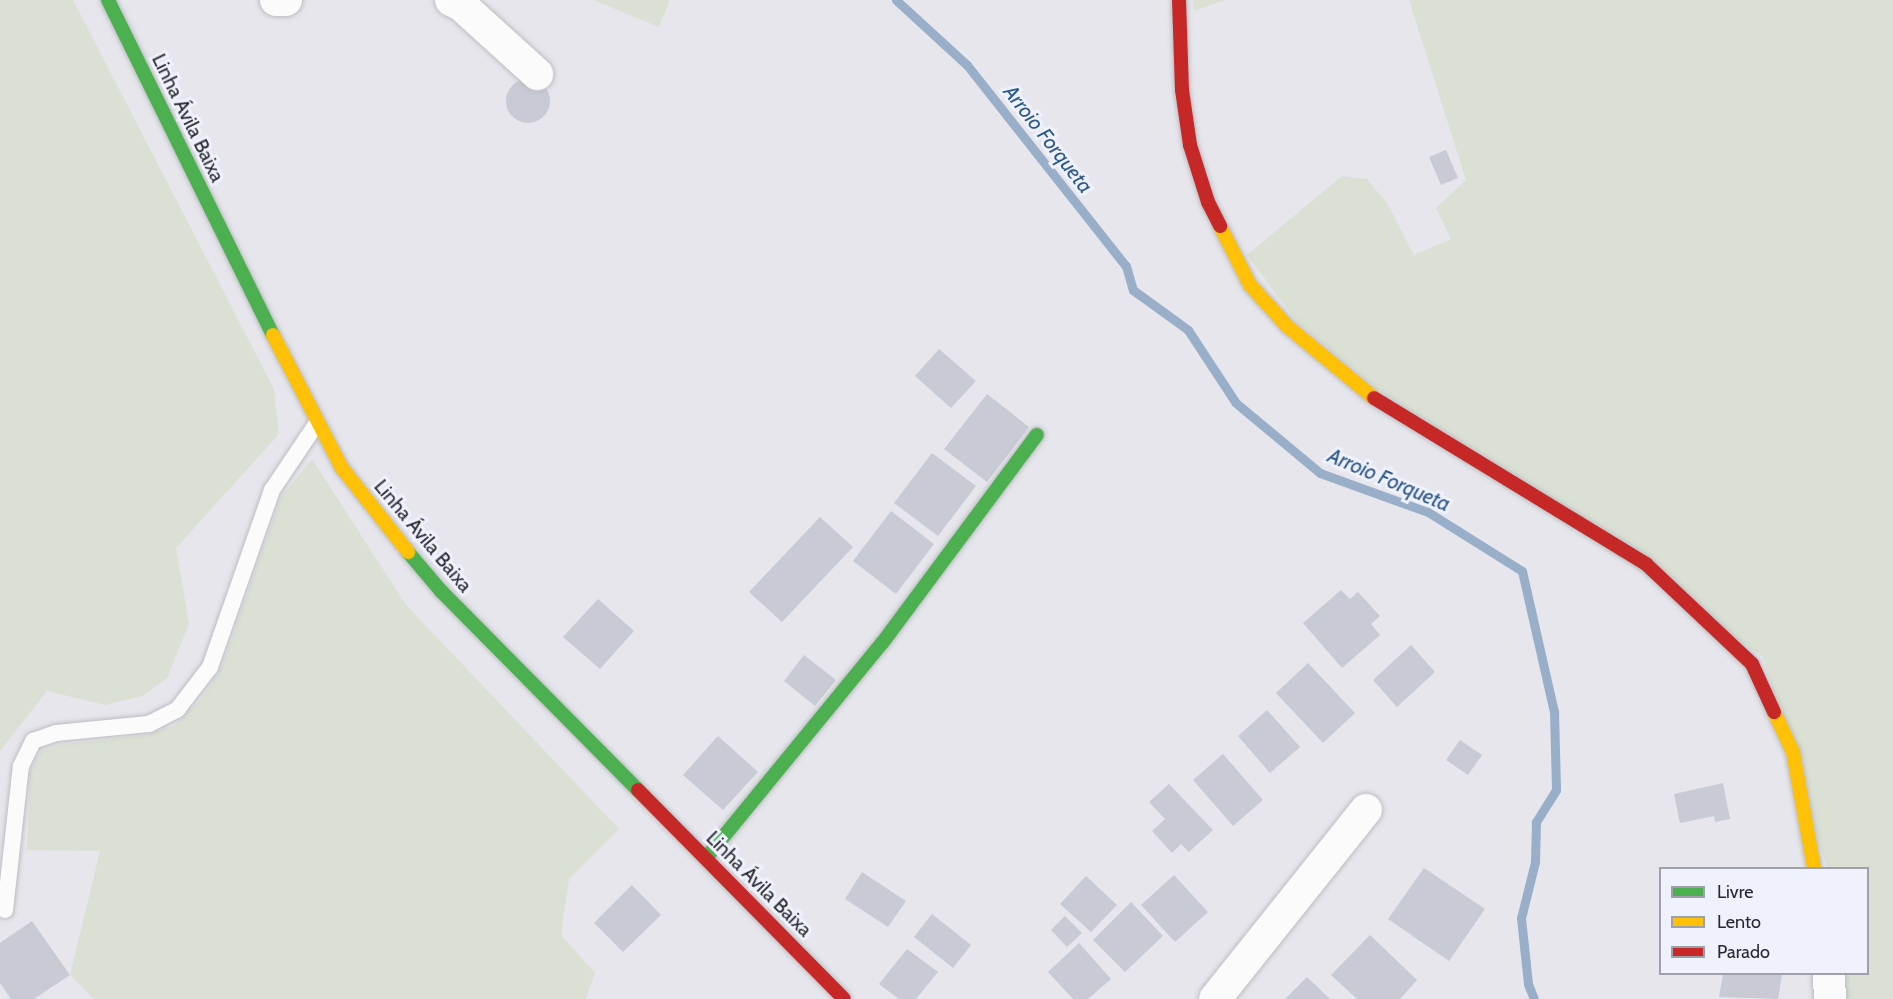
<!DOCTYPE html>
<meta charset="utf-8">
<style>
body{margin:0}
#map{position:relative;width:1893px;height:999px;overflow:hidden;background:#e6e6ec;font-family:Cabin,sans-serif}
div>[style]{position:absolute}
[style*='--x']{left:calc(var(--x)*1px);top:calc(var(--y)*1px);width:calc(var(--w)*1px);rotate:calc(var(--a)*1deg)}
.green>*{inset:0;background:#dbe0d4}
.stream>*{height:9px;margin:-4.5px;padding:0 4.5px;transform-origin:4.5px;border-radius:4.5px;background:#99aec8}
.building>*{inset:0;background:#c8cad4}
.round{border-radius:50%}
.roads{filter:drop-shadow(0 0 2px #bcbdc2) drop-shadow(0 0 2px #bcbdc2)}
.lane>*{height:16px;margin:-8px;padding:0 8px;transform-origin:8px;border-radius:8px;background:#fbfbfc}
.street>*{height:32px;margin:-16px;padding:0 16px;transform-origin:16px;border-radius:16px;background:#fbfbfc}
.fast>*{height:14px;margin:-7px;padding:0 7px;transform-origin:7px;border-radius:7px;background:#4caf50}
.slow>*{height:14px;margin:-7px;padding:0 7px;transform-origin:7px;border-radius:7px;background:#ffc107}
.jam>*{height:14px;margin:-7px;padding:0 7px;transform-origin:7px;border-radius:7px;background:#c62828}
span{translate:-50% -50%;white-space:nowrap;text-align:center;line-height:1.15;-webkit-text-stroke:6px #eff1fd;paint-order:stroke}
.street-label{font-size:20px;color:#28292e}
.water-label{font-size:21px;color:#2d5988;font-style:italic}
.legend{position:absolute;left:1659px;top:867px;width:210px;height:108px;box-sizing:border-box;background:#eff1fd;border:2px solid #9fa1aa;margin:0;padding:8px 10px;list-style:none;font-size:18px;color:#28292e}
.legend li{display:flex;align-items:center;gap:12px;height:30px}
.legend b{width:30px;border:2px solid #9fa1aa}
</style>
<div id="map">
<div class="green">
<div style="clip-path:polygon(0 0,73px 0,274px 389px,279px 434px,176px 548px,189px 624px,167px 678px,143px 696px,105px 705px,47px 691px,0 751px)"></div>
<div style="clip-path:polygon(593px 0,670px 0,659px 27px)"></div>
<div style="clip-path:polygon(1193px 0,1225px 0,1194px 11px)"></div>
<div style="clip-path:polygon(1409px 0,1893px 0,1893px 999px,1841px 999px,1840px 974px,1868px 974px,1868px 868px,1827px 868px,1763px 657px,1376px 388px,1298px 323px,1247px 255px,1342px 176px,1367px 179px,1387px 203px,1414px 255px,1451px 239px,1436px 208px,1466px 180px)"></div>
<div style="clip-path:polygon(312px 459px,406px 605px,619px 829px,569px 879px,561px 935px,595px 973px,586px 999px,94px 999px,70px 975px,100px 851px,27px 850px,30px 772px,41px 751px,58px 745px,147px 735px,175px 725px,202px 698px,222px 666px,281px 497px)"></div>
</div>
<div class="stream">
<div style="--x:896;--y:0;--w:96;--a:42.5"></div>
<div style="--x:967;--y:65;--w:256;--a:51.7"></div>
<div style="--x:1126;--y:266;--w:25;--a:74"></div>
<div style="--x:1133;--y:290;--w:68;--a:36"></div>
<div style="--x:1188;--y:330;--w:87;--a:56.7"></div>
<div style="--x:1236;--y:403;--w:109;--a:39.8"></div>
<div style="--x:1320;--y:473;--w:115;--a:19.9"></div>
<div style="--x:1428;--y:512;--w:111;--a:32.1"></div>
<div style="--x:1522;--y:571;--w:145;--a:77.2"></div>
<div style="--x:1554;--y:712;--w:78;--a:88.5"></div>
<div style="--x:1556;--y:790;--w:38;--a:122"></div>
<div style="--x:1536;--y:822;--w:40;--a:91.4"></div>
<div style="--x:1535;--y:862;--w:58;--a:104"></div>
<div style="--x:1521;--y:918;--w:66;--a:83.9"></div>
<div style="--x:1528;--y:984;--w:16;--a:68"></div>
</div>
<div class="building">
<div class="round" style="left:506px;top:79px;width:44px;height:44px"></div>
<div style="clip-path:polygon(1446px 150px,1458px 178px,1441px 185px,1429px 157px)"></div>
<div style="clip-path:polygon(939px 349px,976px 381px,951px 408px,915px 376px)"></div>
<div style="clip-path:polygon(987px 394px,1029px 427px,987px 482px,944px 449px)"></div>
<div style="clip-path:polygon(932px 453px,976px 486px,938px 536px,894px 503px)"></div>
<div style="clip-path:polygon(891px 511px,934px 544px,896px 594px,853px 561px)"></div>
<div style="clip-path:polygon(820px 517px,853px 547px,782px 622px,749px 592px)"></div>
<div style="clip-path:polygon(1341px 590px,1350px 599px,1358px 592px,1380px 616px,1371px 624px,1380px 635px,1342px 668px,1303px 623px)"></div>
<div style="clip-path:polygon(598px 599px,634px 631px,600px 669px,563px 637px)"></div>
<div style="clip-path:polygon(1411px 645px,1435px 672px,1397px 707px,1373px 680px)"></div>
<div style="clip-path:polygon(804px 655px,836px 680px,815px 706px,784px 681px)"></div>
<div style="clip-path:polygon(1308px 663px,1355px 713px,1323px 743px,1276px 693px)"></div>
<div style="clip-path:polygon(1267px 710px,1300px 747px,1270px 773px,1238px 736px)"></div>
<div style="clip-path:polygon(718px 736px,758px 772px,723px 810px,683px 775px)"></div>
<div style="clip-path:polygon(1460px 740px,1482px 755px,1468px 775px,1446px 760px)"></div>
<div style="clip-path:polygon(1223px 754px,1263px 800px,1233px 826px,1193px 780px)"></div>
<div style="clip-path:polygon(1723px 783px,1730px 819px,1715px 822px,1714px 816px,1680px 823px,1674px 794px)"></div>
<div style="clip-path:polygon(1169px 784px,1213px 830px,1189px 852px,1181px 844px,1172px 853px,1152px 831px,1165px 819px,1149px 802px)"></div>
<div style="clip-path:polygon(1424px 868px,1485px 909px,1449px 961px,1388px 919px)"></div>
<div style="clip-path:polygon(862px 872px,906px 901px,888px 927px,845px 899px)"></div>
<div style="clip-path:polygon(1174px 875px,1208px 912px,1175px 942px,1141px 905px)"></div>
<div style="clip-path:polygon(1086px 876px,1117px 905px,1091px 932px,1060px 904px)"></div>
<div style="clip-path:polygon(632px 885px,661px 915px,623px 952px,594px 923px)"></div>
<div style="clip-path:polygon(1131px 902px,1163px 936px,1125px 972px,1093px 940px)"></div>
<div style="clip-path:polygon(932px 914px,971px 945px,953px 968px,914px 937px)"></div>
<div style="clip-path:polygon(1065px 916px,1082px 933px,1067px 947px,1051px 930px)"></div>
<div style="clip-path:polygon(32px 921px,70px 975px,34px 999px,11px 999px,0 983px,0 943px)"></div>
<div style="clip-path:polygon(1370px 935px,1417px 980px,1400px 999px,1357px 999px,1331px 975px)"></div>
<div style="clip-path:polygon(1079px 943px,1111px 979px,1088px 999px,1073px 999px,1048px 972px)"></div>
<div style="clip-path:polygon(907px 949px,938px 972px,916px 999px,899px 999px,879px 984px)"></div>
<div style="clip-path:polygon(1723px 974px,1782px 974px,1778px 999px,1719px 997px)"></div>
<div style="clip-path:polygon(1307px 977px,1330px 999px,1285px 999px)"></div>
</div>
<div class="roads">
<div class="lane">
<div style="--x:5;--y:910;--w:145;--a:-83.7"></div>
<div style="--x:21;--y:766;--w:28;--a:-64"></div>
<div style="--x:33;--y:741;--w:24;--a:-19"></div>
<div style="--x:56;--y:733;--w:93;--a:-5.5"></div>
<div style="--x:149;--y:724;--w:31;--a:-27"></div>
<div style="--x:177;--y:710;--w:54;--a:-52.5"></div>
<div style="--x:210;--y:667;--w:188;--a:-70.7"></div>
<div style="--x:272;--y:490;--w:81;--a:-56.1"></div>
</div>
<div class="street">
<div style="--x:276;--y:0;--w:10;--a:0"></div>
<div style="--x:451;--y:0;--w:11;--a:27"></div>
<div style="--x:461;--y:5;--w:103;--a:42.2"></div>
<div style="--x:1829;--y:974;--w:25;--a:88"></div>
<div style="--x:1215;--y:999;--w:242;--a:-51.4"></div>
</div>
<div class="fast">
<div style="--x:108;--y:0;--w:373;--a:63.8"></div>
<div style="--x:408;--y:552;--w:51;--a:49.8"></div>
<div style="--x:441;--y:591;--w:280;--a:45.3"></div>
<div style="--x:706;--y:858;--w:279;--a:-50.7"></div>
<div style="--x:883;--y:642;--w:258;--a:-53.4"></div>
</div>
<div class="slow">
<div style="--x:1220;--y:226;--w:66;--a:63"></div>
<div style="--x:1250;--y:285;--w:55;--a:47.9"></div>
<div style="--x:1287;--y:326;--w:113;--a:39.6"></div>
<div style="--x:273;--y:335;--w:150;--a:62.6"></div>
<div style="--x:342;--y:468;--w:107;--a:51.8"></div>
<div style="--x:1774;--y:712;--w:44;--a:64.6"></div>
<div style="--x:1793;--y:752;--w:118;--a:79.7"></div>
</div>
<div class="jam">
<div style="--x:1179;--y:0;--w:90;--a:88.1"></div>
<div style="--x:1182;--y:90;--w:56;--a:81.7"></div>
<div style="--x:1190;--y:145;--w:60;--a:72.5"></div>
<div style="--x:1208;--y:202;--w:27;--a:63"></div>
<div style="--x:1374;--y:398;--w:319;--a:31.4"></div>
<div style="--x:1646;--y:564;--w:146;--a:43.3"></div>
<div style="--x:1752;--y:664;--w:53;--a:65.4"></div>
<div style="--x:638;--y:790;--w:293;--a:45.4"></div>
</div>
</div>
<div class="street-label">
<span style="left:188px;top:118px;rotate:64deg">Linha Ávila Baixa</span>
<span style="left:423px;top:536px;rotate:50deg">Linha Ávila Baixa</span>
<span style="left:759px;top:884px;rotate:45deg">Linha Ávila Baixa</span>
</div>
<div class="water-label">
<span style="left:1048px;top:139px;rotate:52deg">Arroio Forqueta</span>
<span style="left:1389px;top:480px;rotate:23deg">Arroio Forqueta</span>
</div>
<ul class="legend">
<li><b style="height:8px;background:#4caf50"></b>Livre</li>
<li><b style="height:8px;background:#ffc107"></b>Lento</li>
<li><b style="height:8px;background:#c62828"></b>Parado</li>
</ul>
</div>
